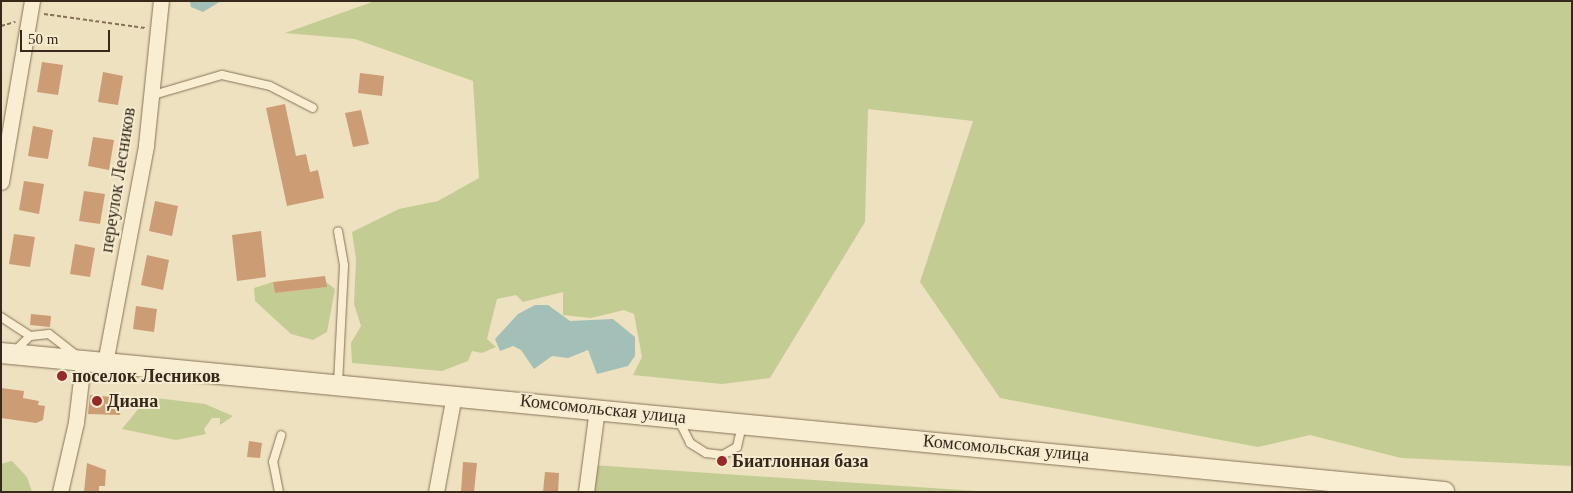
<!DOCTYPE html>
<meta charset="utf-8">
<style>
body{margin:0}
#map{position:relative;width:1573px;height:493px;overflow:hidden;background:#eee1bf;font-family:Georgia,serif}
div>[style]{position:absolute}
[style*='--x']{left:calc(var(--x)*1px);top:calc(var(--y)*1px);width:calc(var(--w)*1px);rotate:calc(var(--a)*1deg)}
.green>*{inset:0;background:#c3cc93}
.water>*{inset:0;background:#a2c0b8}
.building>*{inset:0;background:#cc9c75}
.path>*{height:2px;margin-top:-1px;transform-origin:0;background:repeating-linear-gradient(90deg,#867258 0 4px,transparent 0 6.5px)}
.roads{filter:drop-shadow(0 0 1px #867258) drop-shadow(0 0 1px #867258)}
.lane>*{height:8px;margin:-4px;padding:0 4px;transform-origin:4px;border-radius:4px;background:#f9eed2}
.street>*{height:15px;margin:-7.5px;padding:0 7.5px;transform-origin:7.5px;border-radius:7.5px;background:#f9eed2}
.secondary>*{height:20px;margin:-10px;padding:0 10px;transform-origin:10px;border-radius:10px;background:#f9eed2}
.dots>*{width:14px;height:14px;translate:-50% -50%;box-sizing:border-box;border:2px solid #f5ebcf;border-radius:50%}
span{translate:-50% -50%;white-space:nowrap;text-align:center;line-height:1.15;-webkit-text-stroke:4px #f5ebcf;paint-order:stroke}
.street-label{font-size:18px;color:#36291c}
.poi-label{font-size:18px;color:#36291c;font-weight:700}
.left{translate:0 -50%;text-align:left}
.frame{position:absolute;inset:0;border:2px solid #36291c;pointer-events:none}
.scale{position:absolute;left:20px;top:30px;width:90px;height:22px;box-sizing:border-box;border:2px solid #36291c;border-top:0;padding-left:6px;font-size:15px;line-height:18px;white-space:nowrap;color:#36291c;-webkit-text-stroke:4px #f5ebcf;paint-order:stroke}
</style>
<div id="map">
<div class="green">
<div style="clip-path:polygon(375px 1px,1572px 1px,1572px 466px,1401px 458px,1310px 435px,1258px 447px,1000px 398px,920px 282px,973px 121px,868px 109px,865px 222px,770px 378px,722px 384px,633px 375px,642px 357px,634px 314px,624px 310px,591px 318px,563px 315px,563px 292px,523px 302px,516px 295px,497px 299px,487px 339px,496px 347px,482px 353px,472px 351px,468px 361px,442px 371px,352px 363px,351px 343px,361px 326px,354px 304px,356px 259px,352px 232px,399px 209px,438px 201px,479px 178px,473px 81px,355px 39px,285px 33px)"></div>
<div style="clip-path:polygon(273px 282px,275px 293px,326px 287px,326px 282px,335px 289px,327px 332px,313px 340px,291px 334px,255px 301px,254px 288px)"></div>
<div style="clip-path:polygon(148px 397px,205px 404px,233px 416px,220px 425px,220px 418px,212px 418px,204px 429px,206px 434px,176px 440px,122px 429px)"></div>
<div style="clip-path:polygon(12px 461px,27px 477px,32px 492px,1px 492px,1px 464px)"></div>
<div style="clip-path:polygon(592px 465px,991px 492px,591px 492px)"></div>
</div>
<div class="water">
<div style="clip-path:polygon(190px 1px,221px 1px,203px 12px,191px 7px)"></div>
<div style="clip-path:polygon(535px 305px,548px 305px,570px 321px,613px 319px,635px 337px,635px 356px,628px 366px,597px 374px,588px 350px,568px 358px,552px 356px,534px 369px,521px 350px,513px 346px,500px 351px,495px 339px,518px 314px)"></div>
</div>
<div class="building">
<div style="clip-path:polygon(42px 62px,63px 65px,58px 95px,37px 92px)"></div>
<div style="clip-path:polygon(103px 72px,123px 76px,118px 105px,98px 102px)"></div>
<div style="clip-path:polygon(360px 73px,384px 76px,382px 96px,358px 93px)"></div>
<div style="clip-path:polygon(285px 104px,296px 156px,306px 154px,310px 172px,318px 170px,324px 198px,287px 206px,266px 108px)"></div>
<div style="clip-path:polygon(361px 110px,369px 144px,353px 147px,345px 113px)"></div>
<div style="clip-path:polygon(33px 126px,53px 130px,48px 159px,28px 156px)"></div>
<div style="clip-path:polygon(93px 137px,114px 140px,109px 170px,88px 166px)"></div>
<div style="clip-path:polygon(24px 181px,44px 184px,39px 214px,19px 210px)"></div>
<div style="clip-path:polygon(84px 191px,105px 194px,100px 224px,79px 221px)"></div>
<div style="clip-path:polygon(155px 201px,178px 206px,172px 236px,149px 231px)"></div>
<div style="clip-path:polygon(261px 231px,266px 277px,237px 281px,232px 235px)"></div>
<div style="clip-path:polygon(14px 234px,35px 237px,30px 267px,9px 264px)"></div>
<div style="clip-path:polygon(75px 244px,95px 248px,90px 277px,70px 274px)"></div>
<div style="clip-path:polygon(147px 255px,169px 260px,163px 290px,141px 285px)"></div>
<div style="clip-path:polygon(325px 276px,327px 287px,275px 293px,273px 282px)"></div>
<div style="clip-path:polygon(136px 306px,157px 309px,154px 332px,133px 329px)"></div>
<div style="clip-path:polygon(31px 314px,51px 316px,50px 327px,30px 325px)"></div>
<div style="clip-path:polygon(1px 388px,24px 391px,23px 398px,39px 401px,38px 405px,45px 406px,43px 420px,36px 423px,1px 418px)"></div>
<div style="clip-path:polygon(90px 395px,122px 398px,120px 415px,88px 414px)"></div>
<div style="clip-path:polygon(249px 441px,262px 443px,260px 458px,247px 457px)"></div>
<div style="clip-path:polygon(463px 462px,477px 463px,474px 492px,461px 492px)"></div>
<div style="clip-path:polygon(87px 463px,106px 470px,105px 486px,99px 486px,99px 492px,84px 492px)"></div>
<div style="clip-path:polygon(545px 472px,559px 473px,558px 492px,543px 492px)"></div>
</div>
<div class="path">
<div style="--x:44;--y:14;--w:102;--a:7.9"></div>
<div style="--x:1;--y:26;--w:15;--a:-16"></div>
</div>
<div class="roads">
<div class="lane">
<div style="--x:150;--y:96;--w:75;--a:-16.3"></div>
<div style="--x:222;--y:75;--w:49;--a:12.9"></div>
<div style="--x:270;--y:86;--w:48;--a:27.1"></div>
<div style="--x:1;--y:317;--w:35;--a:33"></div>
<div style="--x:13;--y:353;--w:24;--a:-45"></div>
<div style="--x:30;--y:336;--w:19;--a:-6"></div>
<div style="--x:49;--y:334;--w:39;--a:38"></div>
<div style="--x:338;--y:384;--w:119;--a:-87.1"></div>
<div style="--x:344;--y:265;--w:34;--a:-100"></div>
<div style="--x:678;--y:419;--w:27;--a:63"></div>
<div style="--x:690;--y:443;--w:19;--a:32"></div>
<div style="--x:706;--y:453;--w:17;--a:7"></div>
<div style="--x:723;--y:455;--w:16;--a:-30"></div>
<div style="--x:737;--y:447;--w:22;--a:-77"></div>
<div style="--x:279;--y:492;--w:31;--a:-101"></div>
<div style="--x:273;--y:462;--w:28;--a:-73"></div>
</div>
<div class="street">
<div style="--x:1;--y:182;--w:184;--a:-80.3"></div>
<div style="--x:105;--y:363;--w:222;--a:-79.3"></div>
<div style="--x:146;--y:145;--w:145;--a:-84.1"></div>
<div style="--x:60;--y:492;--w:72;--a:-77.1"></div>
<div style="--x:76;--y:422;--w:60;--a:-83.3"></div>
<div style="--x:436;--y:492;--w:99;--a:-79.5"></div>
<div style="--x:586;--y:492;--w:84;--a:-82.5"></div>
</div>
<div class="secondary">
<div style="--x:1;--y:353;--w:1450;--a:5.5"></div>
</div>
</div>
<div class="dots">
<div style="left:62px;top:376px;background:#952a28"></div>
<div style="left:97px;top:401px;background:#952a28"></div>
<div style="left:722px;top:461px;background:#952a28"></div>
</div>
<div class="street-label">
<span style="left:118px;top:180px;rotate:-81deg">переулок Лесников</span>
<span style="left:603px;top:409px;rotate:6deg">Комсомольская улица</span>
<span style="left:1006px;top:448px;rotate:5deg">Комсомольская улица</span>
</div>
<div class="poi-label">
<span class="left" style="left:72px;top:376px">поселок Лесников</span>
<span class="left" style="left:107px;top:401px">Диана</span>
<span class="left" style="left:732px;top:461px">Биатлонная база</span>
</div>
<div class="frame"></div>
<div class="scale">50 m</div>
</div>
